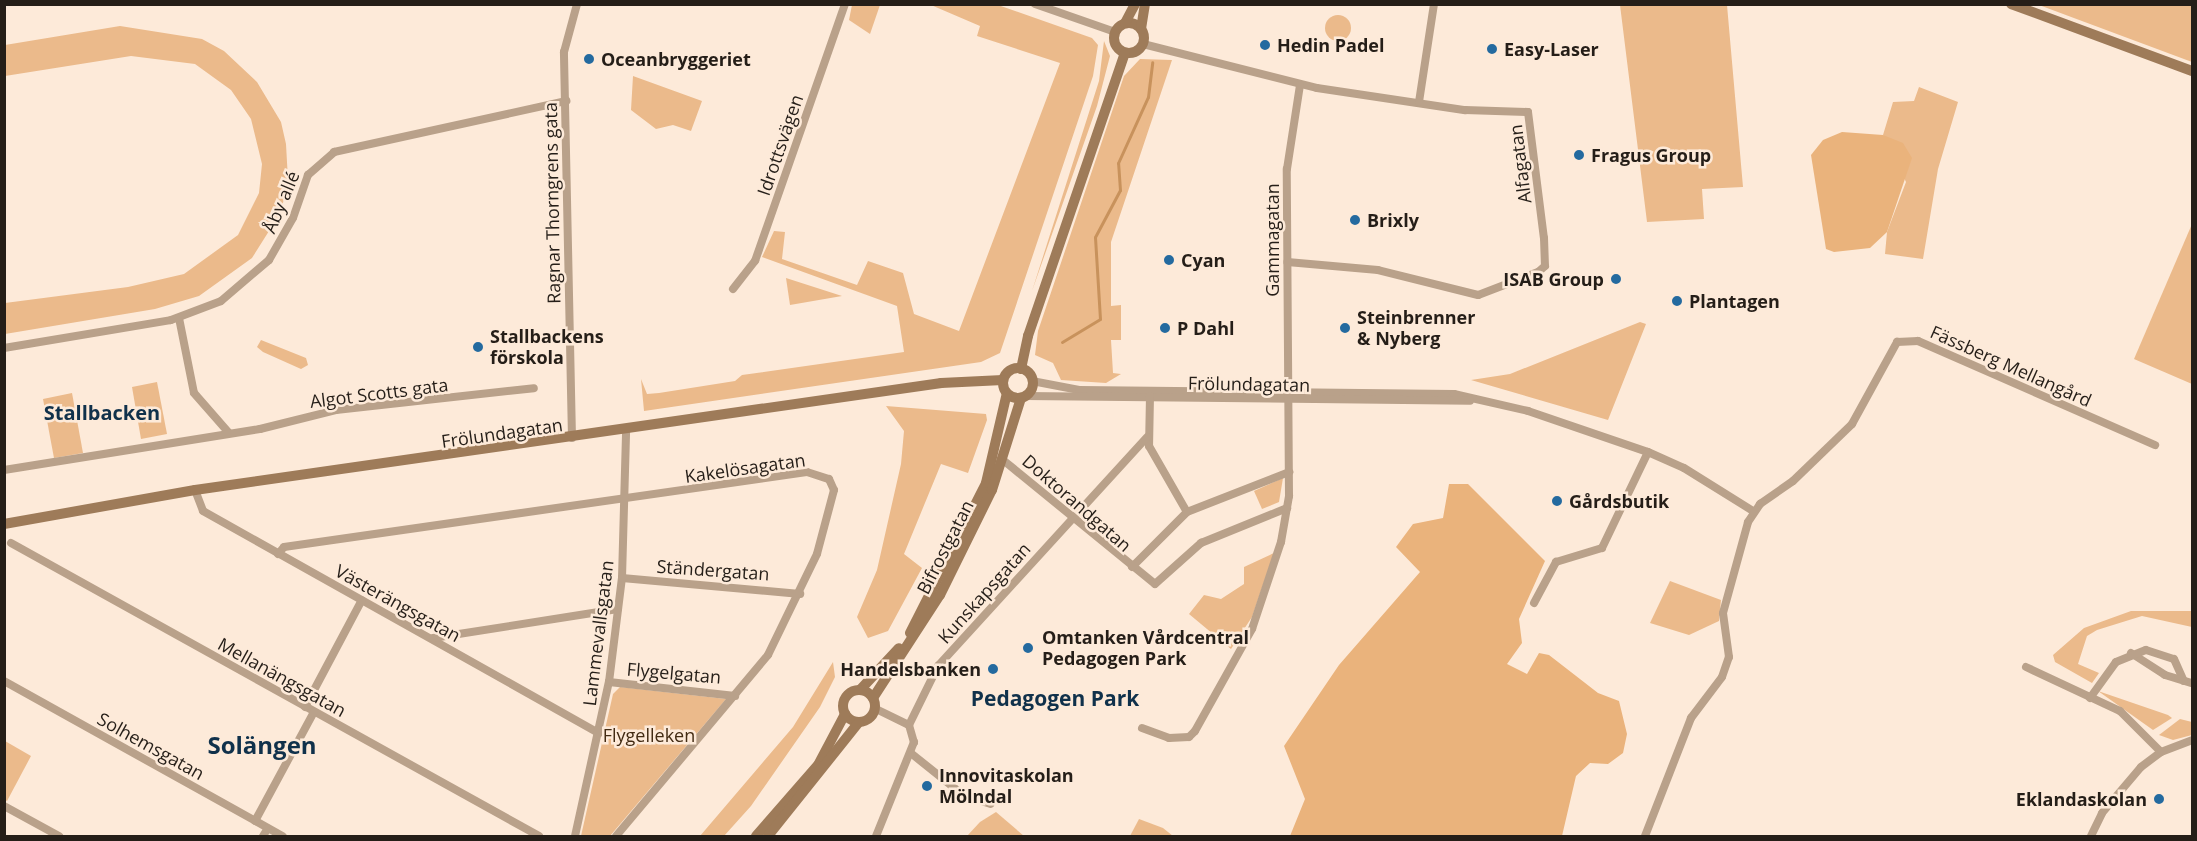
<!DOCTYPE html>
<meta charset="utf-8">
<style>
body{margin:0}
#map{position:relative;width:2197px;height:841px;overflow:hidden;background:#fdead9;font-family:"Open Sans",sans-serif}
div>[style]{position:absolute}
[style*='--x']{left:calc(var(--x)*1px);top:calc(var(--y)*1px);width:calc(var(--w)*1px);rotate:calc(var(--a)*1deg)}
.green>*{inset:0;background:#ebba8b}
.round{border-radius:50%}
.forest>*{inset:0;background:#eab37c}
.stream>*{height:3px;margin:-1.5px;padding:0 1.5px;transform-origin:1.5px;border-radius:1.5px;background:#c8925c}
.street>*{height:8px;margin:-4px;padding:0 4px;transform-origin:4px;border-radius:4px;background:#b9a18a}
.secondary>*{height:10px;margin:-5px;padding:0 5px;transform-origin:5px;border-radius:5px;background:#9e7b59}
.secondary>.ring{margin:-5px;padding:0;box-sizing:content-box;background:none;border:10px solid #9e7b59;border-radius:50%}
.dots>*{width:16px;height:16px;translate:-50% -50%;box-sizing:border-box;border:3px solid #fdead9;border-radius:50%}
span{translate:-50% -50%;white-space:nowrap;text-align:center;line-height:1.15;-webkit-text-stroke:5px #fdead9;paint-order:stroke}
.poi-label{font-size:18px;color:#251e18;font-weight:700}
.left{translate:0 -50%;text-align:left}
.right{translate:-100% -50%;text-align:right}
.street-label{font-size:18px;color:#251e18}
.park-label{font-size:18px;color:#422b13}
.neighbourhood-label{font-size:20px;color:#10314b;font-weight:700}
.quarter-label{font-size:21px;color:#10314b;font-weight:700}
.district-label{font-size:24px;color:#10314b;font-weight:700}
.frame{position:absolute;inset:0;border:6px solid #251e18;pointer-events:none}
</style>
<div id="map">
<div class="green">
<div style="clip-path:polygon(852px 5px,880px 5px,870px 34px,849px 20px)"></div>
<div style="clip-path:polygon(931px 5px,998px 5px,1092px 38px,1098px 45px,1093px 76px,1000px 353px,981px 362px,644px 411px,641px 379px,647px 394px,659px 393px,735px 381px,742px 375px,904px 352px,897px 306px,762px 257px,774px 231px,785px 232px,782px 259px,857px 285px,868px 261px,903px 273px,914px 314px,959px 331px,1060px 63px,977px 36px,980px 26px)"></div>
<div style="clip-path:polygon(1620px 5px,1727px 5px,1743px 187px,1702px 189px,1704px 219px,1647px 222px)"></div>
<div style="clip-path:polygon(2039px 5px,2192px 5px,2192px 62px)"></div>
<div class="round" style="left:1325px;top:15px;width:26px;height:26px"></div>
<div style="clip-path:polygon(120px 26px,202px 39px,224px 51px,257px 82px,281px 122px,286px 144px,288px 180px,281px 212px,252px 258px,199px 296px,155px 309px,5px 334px,5px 303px,128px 287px,184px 274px,238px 235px,259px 193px,262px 164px,251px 119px,231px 90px,195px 64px,131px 56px,5px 76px,5px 45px)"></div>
<div style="clip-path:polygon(1104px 41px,1110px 56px,1097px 106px,1032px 291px,1099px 81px)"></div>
<div style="clip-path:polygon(1140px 59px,1172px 60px,1111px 242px,1111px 306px,1121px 305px,1121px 340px,1111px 340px,1113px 373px,1121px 374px,1106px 383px,1061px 380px,1053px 363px,1035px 355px,1038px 331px,1124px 76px)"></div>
<div style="clip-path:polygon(633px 76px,702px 101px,691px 131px,673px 125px,656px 129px,631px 110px)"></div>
<div style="clip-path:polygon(1919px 87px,1958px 102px,1938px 169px,1923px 259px,1885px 254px,1887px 232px,1906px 182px,1883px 135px,1893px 102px,1914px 101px)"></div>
<div style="clip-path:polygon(2192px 224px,2192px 384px,2134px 359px)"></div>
<div style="clip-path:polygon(786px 278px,842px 296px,790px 305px)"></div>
<div style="clip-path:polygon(1640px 322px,1646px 324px,1608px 420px,1471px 380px,1510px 374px)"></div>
<div style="clip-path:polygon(261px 340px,306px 358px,308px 365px,301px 369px,263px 352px,257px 347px)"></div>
<div style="clip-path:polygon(157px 382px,167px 434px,141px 439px,132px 387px)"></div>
<div style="clip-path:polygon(72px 393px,83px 453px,54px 458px,43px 399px)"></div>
<div style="clip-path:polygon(886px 406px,986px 414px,987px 420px,968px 473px,941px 464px,904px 554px,922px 568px,888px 631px,868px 638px,857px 617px,877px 570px,901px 464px,904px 431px)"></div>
<div style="clip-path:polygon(1283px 478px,1279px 502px,1262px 509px,1254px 491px)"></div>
<div style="clip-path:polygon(1274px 553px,1252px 617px,1231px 649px,1189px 614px,1204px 595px,1221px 599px,1244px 584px,1244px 567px)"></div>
<div style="clip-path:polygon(1670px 581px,1721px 600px,1719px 621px,1689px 635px,1650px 623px)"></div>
<div style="clip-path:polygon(2131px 611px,2192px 611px,2192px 627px,2142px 616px,2097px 630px,2087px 636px,2078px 664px,2099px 673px,2092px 683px,2055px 662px,2053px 655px,2084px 628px)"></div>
<div style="clip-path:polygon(833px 662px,835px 677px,820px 707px,751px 806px,724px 836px,700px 836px,793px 727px)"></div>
<div style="clip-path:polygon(620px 687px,726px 699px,610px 836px,581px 836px,613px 694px)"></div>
<div style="clip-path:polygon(2098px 691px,2168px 715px,2172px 718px,2153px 730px)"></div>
<div style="clip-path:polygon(2180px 719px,2192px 722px,2192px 735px,2173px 740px,2159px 735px)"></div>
<div style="clip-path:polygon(5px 741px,31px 756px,7px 801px,4px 799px)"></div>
<div style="clip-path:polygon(996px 812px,1024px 836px,967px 836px,980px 822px)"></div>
<div style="clip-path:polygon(1139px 819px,1163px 828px,1173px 836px,1130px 836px)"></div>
</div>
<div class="forest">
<div style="clip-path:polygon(1842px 132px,1883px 135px,1903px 143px,1912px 158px,1887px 232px,1870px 248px,1834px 252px,1826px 249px,1811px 155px,1823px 140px)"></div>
<div style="clip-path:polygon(1449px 484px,1468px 484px,1545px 561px,1519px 619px,1522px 643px,1507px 664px,1527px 674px,1539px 653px,1549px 655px,1598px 693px,1619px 701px,1627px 734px,1623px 753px,1608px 764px,1590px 763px,1576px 776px,1562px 836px,1290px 836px,1305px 799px,1284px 746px,1339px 665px,1420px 572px,1396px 547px,1413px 524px,1443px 518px)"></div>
</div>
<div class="stream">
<div style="--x:1062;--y:342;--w:44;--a:-31.2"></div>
<div style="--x:1100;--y:319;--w:82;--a:-93.5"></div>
<div style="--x:1095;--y:237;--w:53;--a:-62"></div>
<div style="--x:1120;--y:190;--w:27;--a:-94"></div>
<div style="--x:1118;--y:163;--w:72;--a:-65.6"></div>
<div style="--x:1148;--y:97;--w:35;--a:-83"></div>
</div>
<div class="street">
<div style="--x:1035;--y:4;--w:85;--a:19.3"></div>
<div style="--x:1143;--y:44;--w:179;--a:14.2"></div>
<div style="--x:1317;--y:88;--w:150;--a:8.5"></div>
<div style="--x:1465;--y:110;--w:63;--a:1.8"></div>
<div style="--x:1528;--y:112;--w:127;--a:82.8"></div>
<div style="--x:1544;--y:238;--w:28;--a:88"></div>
<div style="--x:1545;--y:266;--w:9;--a:139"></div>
<div style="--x:1538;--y:272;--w:64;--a:159"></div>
<div style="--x:1478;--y:295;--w:103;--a:-166"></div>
<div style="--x:1378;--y:270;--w:91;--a:-175"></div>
<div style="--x:1419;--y:102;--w:99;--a:-81.3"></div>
<div style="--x:733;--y:289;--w:36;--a:-52"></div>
<div style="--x:755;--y:261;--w:272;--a:-70.7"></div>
<div style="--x:179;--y:318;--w:76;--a:78.7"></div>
<div style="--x:194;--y:393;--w:53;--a:48.8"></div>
<div style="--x:4;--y:348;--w:169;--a:-9.5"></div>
<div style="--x:171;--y:320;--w:53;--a:-20.8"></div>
<div style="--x:221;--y:301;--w:63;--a:-40.5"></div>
<div style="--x:269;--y:260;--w:48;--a:-60.3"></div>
<div style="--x:293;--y:218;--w:46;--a:-70.8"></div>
<div style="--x:308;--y:175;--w:35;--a:-41"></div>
<div style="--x:334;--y:152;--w:238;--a:-12.4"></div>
<div style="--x:1032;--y:381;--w:48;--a:10.8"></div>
<div style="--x:1079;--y:390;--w:375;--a:0.6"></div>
<div style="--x:1454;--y:394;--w:76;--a:12.9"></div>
<div style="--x:1528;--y:411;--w:127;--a:18.9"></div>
<div style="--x:1648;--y:452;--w:39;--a:24"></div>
<div style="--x:1684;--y:468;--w:81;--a:31.9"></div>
<div style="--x:1025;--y:396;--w:445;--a:0.6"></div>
<div style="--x:1150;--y:396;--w:50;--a:91.1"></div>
<div style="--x:1149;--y:446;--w:76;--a:60.1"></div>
<div style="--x:572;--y:438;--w:386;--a:-91.2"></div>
<div style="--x:564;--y:52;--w:50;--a:-74.8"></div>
<div style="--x:1003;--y:460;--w:196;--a:39.2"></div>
<div style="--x:1155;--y:584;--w:62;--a:-41.7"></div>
<div style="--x:1201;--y:543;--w:93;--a:-22.1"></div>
<div style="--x:4;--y:470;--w:259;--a:-9.1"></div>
<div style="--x:260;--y:429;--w:78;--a:-14"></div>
<div style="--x:336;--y:410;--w:199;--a:-6.3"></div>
<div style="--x:195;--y:490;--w:22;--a:69"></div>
<div style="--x:203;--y:511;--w:454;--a:29.3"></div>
<div style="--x:11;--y:543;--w:604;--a:29.03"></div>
<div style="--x:278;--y:554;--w:9;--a:-49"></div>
<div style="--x:284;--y:547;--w:528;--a:-8.16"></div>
<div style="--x:807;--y:472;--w:23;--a:18"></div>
<div style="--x:829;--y:479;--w:12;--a:66"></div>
<div style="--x:834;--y:490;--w:66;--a:104.9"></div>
<div style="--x:817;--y:554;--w:112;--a:115.9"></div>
<div style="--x:768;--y:655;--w:236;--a:130"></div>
<div style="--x:1132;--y:567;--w:78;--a:-45"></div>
<div style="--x:1187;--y:512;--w:110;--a:-21.4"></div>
<div style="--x:622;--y:578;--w:179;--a:5.1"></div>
<div style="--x:1534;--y:603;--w:47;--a:-61.8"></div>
<div style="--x:1556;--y:562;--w:48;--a:-16.9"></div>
<div style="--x:1602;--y:548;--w:106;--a:-64.4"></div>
<div style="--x:433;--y:638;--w:187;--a:-8.9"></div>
<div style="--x:2131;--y:653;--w:40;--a:32.9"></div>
<div style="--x:2165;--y:675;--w:28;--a:17"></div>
<div style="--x:2026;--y:667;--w:104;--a:25.1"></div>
<div style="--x:2120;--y:711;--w:58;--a:45"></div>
<div style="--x:4;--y:681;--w:319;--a:29.1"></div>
<div style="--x:609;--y:682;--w:127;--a:6.3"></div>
<div style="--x:2090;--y:698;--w:44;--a:-54.2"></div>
<div style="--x:2116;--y:662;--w:32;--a:-22"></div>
<div style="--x:2146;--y:650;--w:29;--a:18"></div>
<div style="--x:2174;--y:659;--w:24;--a:66"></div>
<div style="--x:305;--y:707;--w:121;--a:-62"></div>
<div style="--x:874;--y:708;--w:39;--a:26"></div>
<div style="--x:909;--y:725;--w:18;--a:74"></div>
<div style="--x:914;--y:742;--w:101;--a:112"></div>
<div style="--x:909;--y:725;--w:66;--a:-63.8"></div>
<div style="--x:938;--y:666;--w:310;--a:-47.6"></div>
<div style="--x:1142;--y:728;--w:29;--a:20"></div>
<div style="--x:1169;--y:738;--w:20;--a:-3"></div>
<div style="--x:1189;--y:737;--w:8;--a:-45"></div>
<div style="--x:1195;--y:731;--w:117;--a:-60.8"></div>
<div style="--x:1252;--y:629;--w:92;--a:-71.6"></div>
<div style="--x:1281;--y:542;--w:47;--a:-80.1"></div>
<div style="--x:1289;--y:496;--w:327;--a:-90.4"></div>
<div style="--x:1287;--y:169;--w:85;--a:-81.2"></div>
<div style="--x:912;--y:754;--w:65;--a:38.8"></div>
<div style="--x:963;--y:795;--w:29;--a:18"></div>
<div style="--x:4;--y:806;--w:63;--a:28.6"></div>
<div style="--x:255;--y:821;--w:124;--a:-61.6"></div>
<div style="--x:263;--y:836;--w:9;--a:-58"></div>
<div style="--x:575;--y:836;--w:158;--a:-77.6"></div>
<div style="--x:609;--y:682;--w:105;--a:-82.9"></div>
<div style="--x:622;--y:578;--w:147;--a:-88.4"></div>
<div style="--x:1645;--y:836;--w:127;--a:-68.7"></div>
<div style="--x:1691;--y:718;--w:51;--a:-52.9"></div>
<div style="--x:1722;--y:677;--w:21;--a:-71"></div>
<div style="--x:1729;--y:657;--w:44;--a:-97.8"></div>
<div style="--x:1723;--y:613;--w:94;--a:-74.6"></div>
<div style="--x:1748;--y:522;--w:22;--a:-56"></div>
<div style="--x:1760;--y:504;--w:40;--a:-34.9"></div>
<div style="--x:1793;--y:481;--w:82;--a:-44"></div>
<div style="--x:1852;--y:424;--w:94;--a:-61.2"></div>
<div style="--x:1897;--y:342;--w:21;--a:-3"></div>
<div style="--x:1918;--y:341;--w:259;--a:23.7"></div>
<div style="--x:2091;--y:836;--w:25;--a:-64"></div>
<div style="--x:2102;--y:813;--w:60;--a:-49.7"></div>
<div style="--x:2141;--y:767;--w:25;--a:-37"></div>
<div style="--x:2161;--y:752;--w:33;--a:-21"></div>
</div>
<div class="secondary">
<div style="--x:2011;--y:4;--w:193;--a:20.3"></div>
<div class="ring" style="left:1114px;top:23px;width:20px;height:20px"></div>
<div style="--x:1125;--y:23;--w:21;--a:-62"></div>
<div style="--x:1141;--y:29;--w:25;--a:-81"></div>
<div class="ring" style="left:1003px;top:368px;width:20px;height:20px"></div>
<div style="--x:1021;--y:369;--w:34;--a:-78"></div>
<div style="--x:1028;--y:336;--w:299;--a:-71.1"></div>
<div style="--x:4;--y:524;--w:194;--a:-10.1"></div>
<div style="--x:195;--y:490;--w:754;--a:-8.16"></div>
<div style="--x:941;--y:383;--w:62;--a:-2.8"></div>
<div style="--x:910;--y:633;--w:168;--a:-63.1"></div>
<div style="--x:986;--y:483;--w:92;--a:-76.9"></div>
<div style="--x:860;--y:690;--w:57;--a:-47.1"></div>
<div class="ring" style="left:843px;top:690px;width:22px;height:22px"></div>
<div style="--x:873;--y:698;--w:123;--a:-57"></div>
<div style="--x:940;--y:595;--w:117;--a:-63.7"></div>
<div style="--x:992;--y:490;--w:96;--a:-72.5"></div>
<div style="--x:756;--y:836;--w:94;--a:-48.9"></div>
<div style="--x:818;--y:765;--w:58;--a:-62.1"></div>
<div style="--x:768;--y:836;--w:146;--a:-51.4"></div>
</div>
<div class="dots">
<div style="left:1265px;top:45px;background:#246a9f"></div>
<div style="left:1492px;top:49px;background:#246a9f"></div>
<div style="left:589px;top:59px;background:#246a9f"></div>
<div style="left:1579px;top:155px;background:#246a9f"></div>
<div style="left:1355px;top:220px;background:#246a9f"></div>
<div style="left:1169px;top:260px;background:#246a9f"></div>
<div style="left:1616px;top:279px;background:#246a9f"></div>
<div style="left:1677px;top:301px;background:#246a9f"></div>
<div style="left:1165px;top:328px;background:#246a9f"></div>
<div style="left:1345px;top:328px;background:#246a9f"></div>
<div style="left:478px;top:347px;background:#246a9f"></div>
<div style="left:1557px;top:501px;background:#246a9f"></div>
<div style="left:1028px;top:648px;background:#246a9f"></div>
<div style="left:993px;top:669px;background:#246a9f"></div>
<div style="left:927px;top:786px;background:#246a9f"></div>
<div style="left:2159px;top:799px;background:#246a9f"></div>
</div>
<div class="poi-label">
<span class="left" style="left:1277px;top:45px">Hedin Padel</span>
<span class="left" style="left:1504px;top:49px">Easy-Laser</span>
<span class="left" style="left:601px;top:59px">Oceanbryggeriet</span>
<span class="left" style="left:1591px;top:155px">Fragus Group</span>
<span class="left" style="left:1367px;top:220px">Brixly</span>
<span class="left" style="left:1181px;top:260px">Cyan</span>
<span class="right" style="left:1604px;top:279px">ISAB Group</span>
<span class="left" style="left:1689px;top:301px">Plantagen</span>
<span class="left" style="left:1357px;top:328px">Steinbrenner<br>&amp; Nyberg</span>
<span class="left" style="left:1177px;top:328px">P Dahl</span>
<span class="left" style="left:490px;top:347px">Stallbackens<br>förskola</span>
<span class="left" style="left:1569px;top:501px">Gårdsbutik</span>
<span class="left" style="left:1042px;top:648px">Omtanken Vårdcentral<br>Pedagogen Park</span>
<span class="right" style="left:981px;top:669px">Handelsbanken</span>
<span class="left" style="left:939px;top:786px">Innovitaskolan<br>Mölndal</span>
<span class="right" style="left:2147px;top:799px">Eklandaskolan</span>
</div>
<div class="street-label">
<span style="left:780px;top:145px;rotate:-71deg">Idrottsvägen</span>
<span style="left:1520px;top:164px;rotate:-97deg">Alfagatan</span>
<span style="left:281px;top:202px;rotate:-67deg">Åby allé</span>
<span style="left:552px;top:203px;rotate:-91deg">Ragnar Thorngrens gata</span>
<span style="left:1272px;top:240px;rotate:-90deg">Gammagatan</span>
<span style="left:2011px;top:366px;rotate:24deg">Fässberg Mellangård</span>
<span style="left:1249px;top:384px;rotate:1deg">Frölundagatan</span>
<span style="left:379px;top:393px;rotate:-7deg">Algot Scotts gata</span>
<span style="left:502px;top:433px;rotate:-8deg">Frölundagatan</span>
<span style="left:745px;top:468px;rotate:-8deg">Kakelösagatan</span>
<span style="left:1077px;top:503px;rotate:41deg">Doktorandgatan</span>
<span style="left:945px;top:547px;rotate:-63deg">Bifrostgatan</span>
<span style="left:713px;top:570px;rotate:4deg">Ständergatan</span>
<span style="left:984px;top:593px;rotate:-48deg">Kunskapsgatan</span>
<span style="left:398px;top:603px;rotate:29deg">Västerängsgatan</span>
<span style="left:598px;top:633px;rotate:-83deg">Lammevallsgatan</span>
<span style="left:674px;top:673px;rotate:5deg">Flygelgatan</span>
<span style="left:282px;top:677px;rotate:29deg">Mellanängsgatan</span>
<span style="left:151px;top:746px;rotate:29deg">Solhemsgatan</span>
</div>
<div class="park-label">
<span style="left:649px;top:735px">Flygelleken</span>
</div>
<div class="neighbourhood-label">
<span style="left:102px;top:412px">Stallbacken</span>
</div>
<div class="quarter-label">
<span style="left:1055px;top:698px">Pedagogen Park</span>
</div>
<div class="district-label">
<span style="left:262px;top:745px">Solängen</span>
</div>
<div class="frame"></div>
</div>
